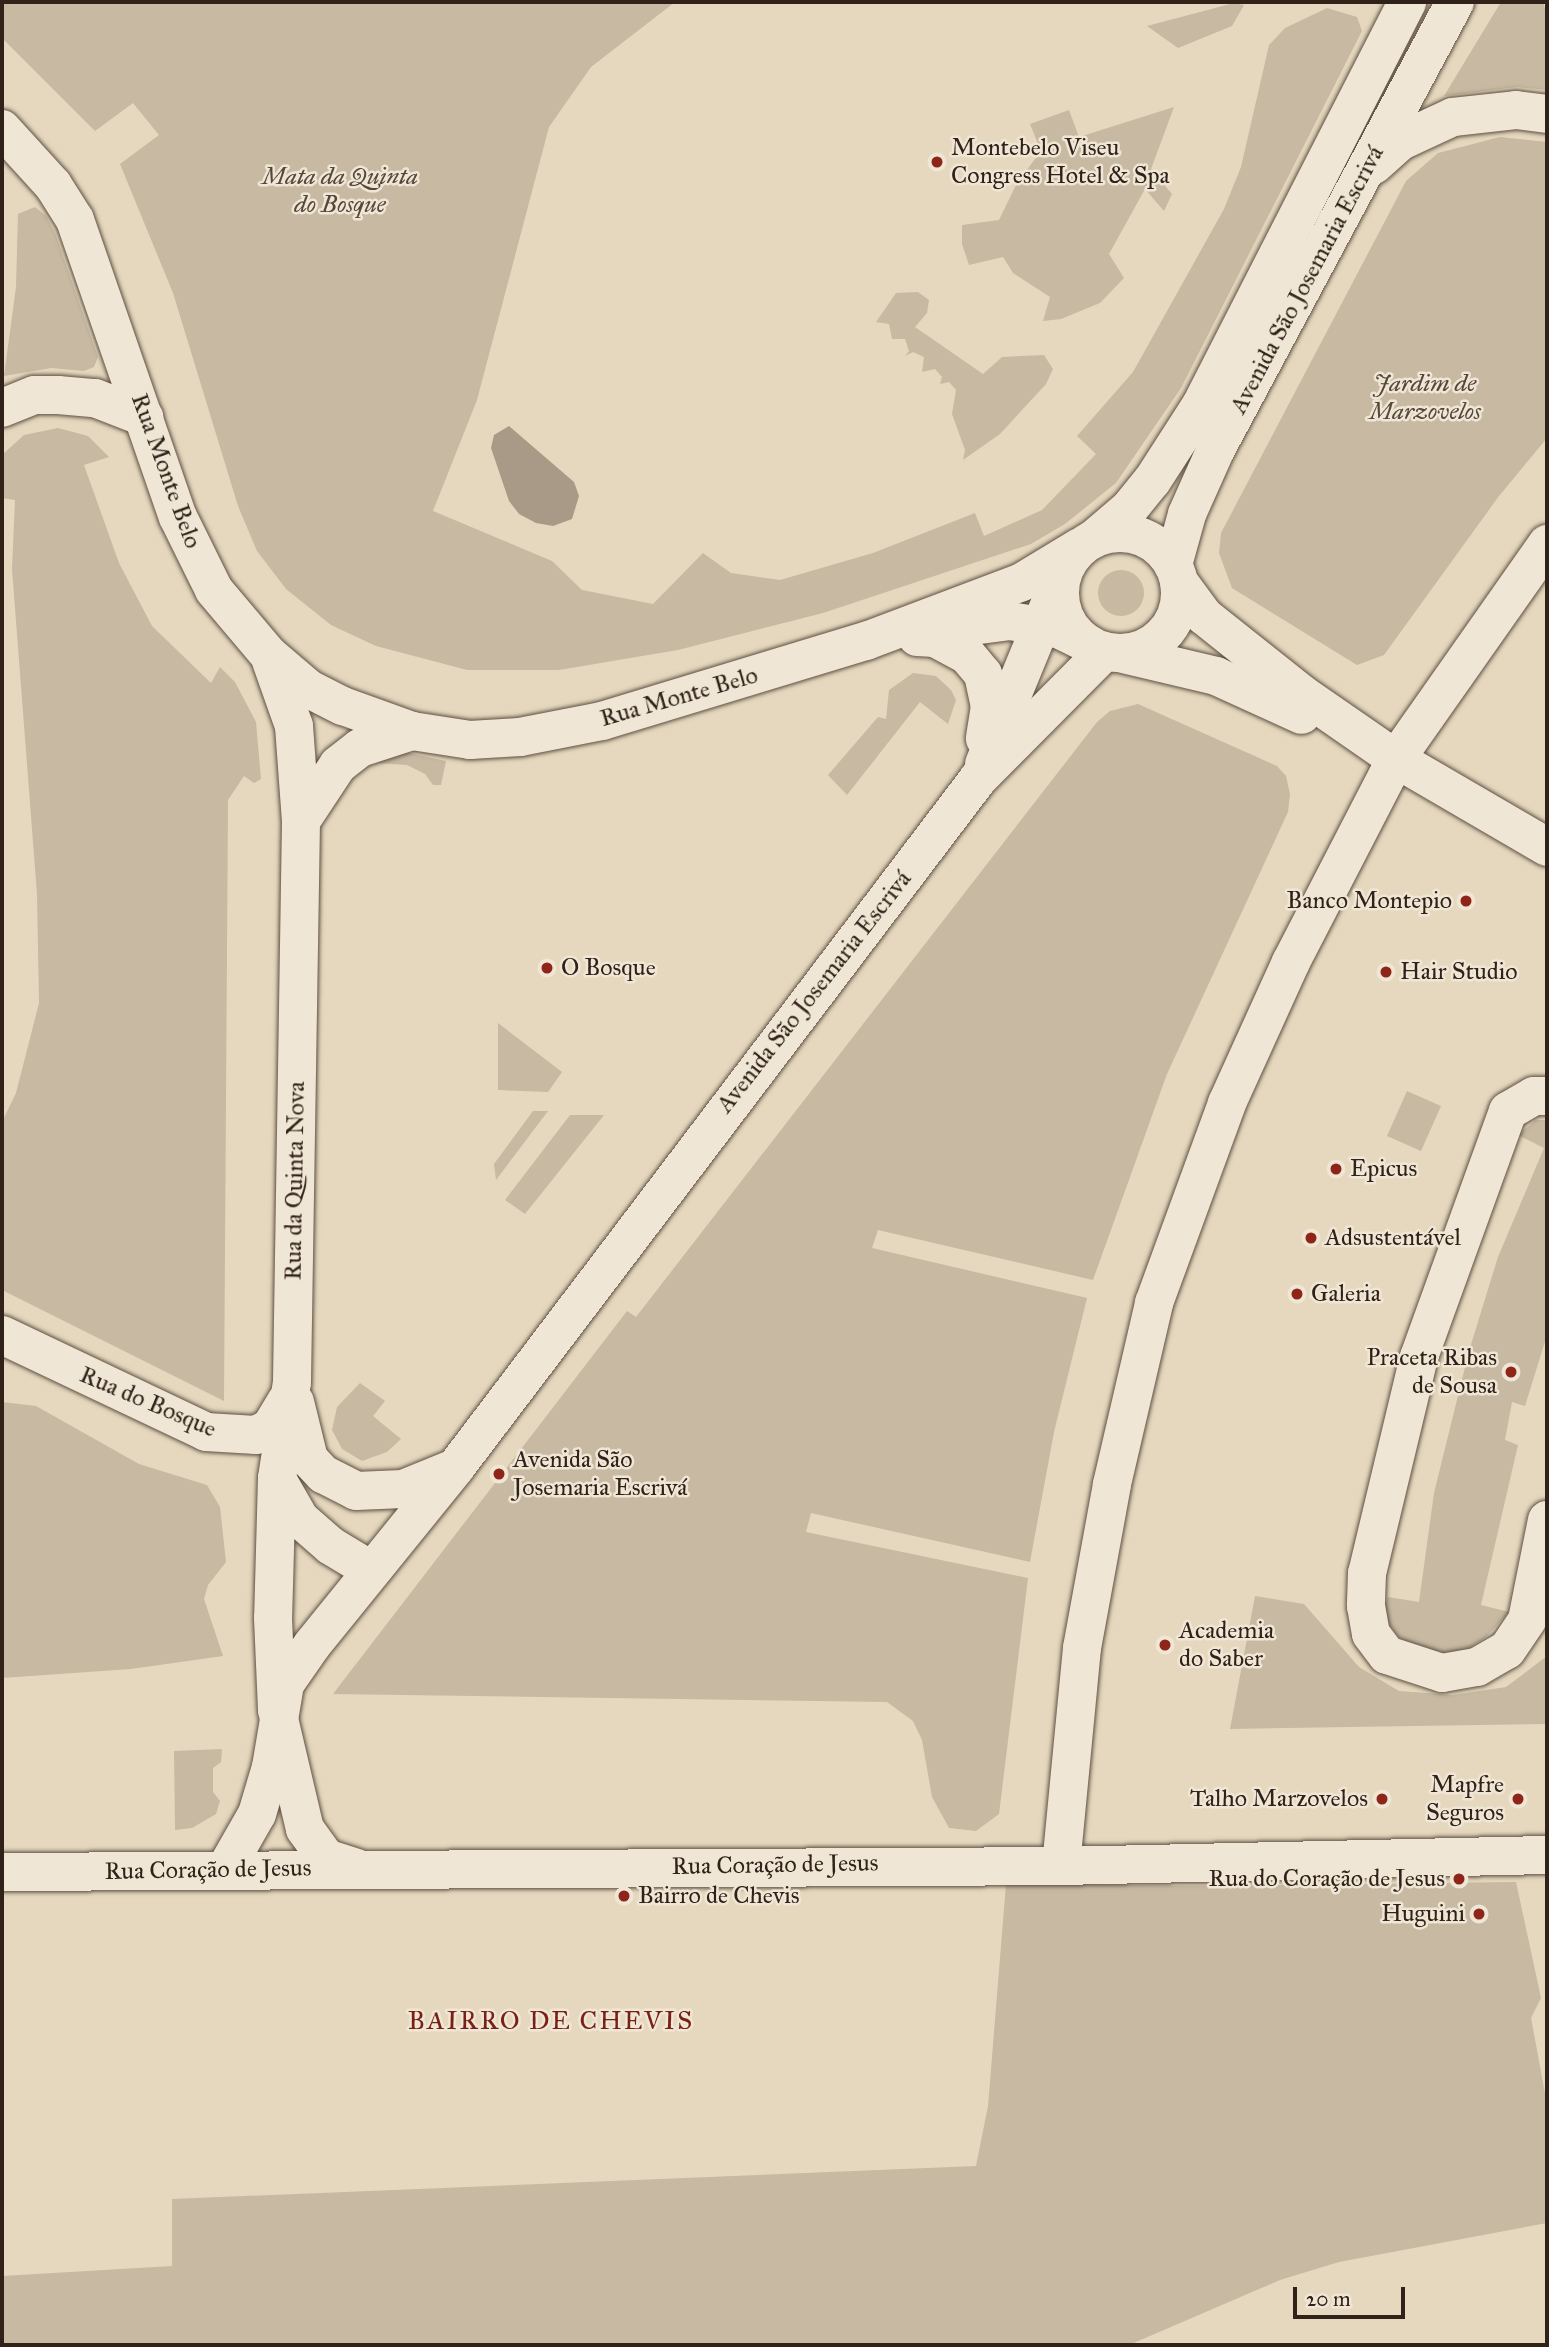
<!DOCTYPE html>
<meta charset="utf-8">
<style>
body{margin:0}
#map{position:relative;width:1549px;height:2347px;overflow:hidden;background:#e6d8be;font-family:"IM FELL Great Primer",serif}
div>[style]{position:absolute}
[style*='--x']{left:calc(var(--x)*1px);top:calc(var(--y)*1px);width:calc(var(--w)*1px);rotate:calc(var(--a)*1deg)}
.green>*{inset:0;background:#c7b9a2}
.round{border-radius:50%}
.water>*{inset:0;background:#a89a86}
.roads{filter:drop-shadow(0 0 2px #5e4f42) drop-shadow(0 0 2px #5e4f42)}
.minor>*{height:38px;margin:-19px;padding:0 19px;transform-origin:19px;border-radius:19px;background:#efe6d5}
.minor>.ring{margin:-19px;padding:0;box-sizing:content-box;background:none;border:38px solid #efe6d5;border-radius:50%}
.dots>*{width:19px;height:19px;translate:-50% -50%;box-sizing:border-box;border:4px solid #efe6d5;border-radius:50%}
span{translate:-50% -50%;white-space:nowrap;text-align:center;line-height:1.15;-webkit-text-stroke:5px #efe6d5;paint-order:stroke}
.poi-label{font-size:24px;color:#302119}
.left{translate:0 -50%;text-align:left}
.right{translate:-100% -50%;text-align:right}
.park-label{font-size:24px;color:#56473b;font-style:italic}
.street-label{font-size:24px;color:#302119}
.neighbourhood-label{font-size:26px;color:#7a1f14;letter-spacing:2px}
.frame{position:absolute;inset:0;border:4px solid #302119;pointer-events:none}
.scale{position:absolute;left:1293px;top:2287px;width:112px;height:32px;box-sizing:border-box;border:4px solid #302119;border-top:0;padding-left:9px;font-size:21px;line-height:24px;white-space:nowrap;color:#302119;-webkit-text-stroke:5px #efe6d5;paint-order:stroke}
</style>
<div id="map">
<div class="green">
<div style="clip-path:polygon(2px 2px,675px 2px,591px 67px,549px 127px,477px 400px,433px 511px,552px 561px,582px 590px,653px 604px,703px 553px,731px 573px,780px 580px,873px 553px,975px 513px,984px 536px,1042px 510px,1096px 454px,1077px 436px,1133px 372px,1224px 209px,1241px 167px,1269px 45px,1285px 28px,1327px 8px,1357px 17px,1362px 31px,1181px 388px,1116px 483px,1065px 524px,1031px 544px,823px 613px,678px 650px,559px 670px,467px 670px,376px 646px,331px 625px,286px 589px,257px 551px,238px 506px,173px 293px,120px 164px,159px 135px,133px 103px,95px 131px,2px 38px)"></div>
<div style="clip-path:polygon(1501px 2px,1543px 2px,1547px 16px,1547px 90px,1517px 87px,1444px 96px)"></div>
<div style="clip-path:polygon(1234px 3px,1244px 5px,1232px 26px,1178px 48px,1147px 26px)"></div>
<div style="clip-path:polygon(1174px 107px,1151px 169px,1172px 194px,1164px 211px,1145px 189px,1109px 254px,1124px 278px,1100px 303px,1061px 319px,1043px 321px,1050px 297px,1013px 273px,1003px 257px,969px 265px,962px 244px,962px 225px,999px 220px,1017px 183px,1041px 151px,1030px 124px,1069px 110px,1079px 137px)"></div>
<div style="clip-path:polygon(1500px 137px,1547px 142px,1547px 438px,1499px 496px,1384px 655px,1357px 665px,1232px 588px,1219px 553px,1221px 533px,1406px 181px,1438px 153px)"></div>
<div style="clip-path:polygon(35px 207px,46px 216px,55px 233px,98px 357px,94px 367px,84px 371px,51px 368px,4px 376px,16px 287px,18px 214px)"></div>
<div style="clip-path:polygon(918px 292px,929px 300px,927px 313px,915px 327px,983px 374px,1002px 357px,1044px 355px,1053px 369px,1046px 384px,1000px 434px,963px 460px,965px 450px,952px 414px,956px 390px,949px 382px,940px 384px,942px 377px,935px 369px,922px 372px,924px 357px,913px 352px,905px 356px,909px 351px,905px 339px,892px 339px,889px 324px,876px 322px,896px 293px)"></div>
<div style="clip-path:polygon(58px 428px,88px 436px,109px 457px,84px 465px,119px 563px,152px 626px,211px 683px,220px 667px,235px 682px,256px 722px,261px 779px,254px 783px,244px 776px,228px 800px,224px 1401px,2px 1290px,2px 1122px,16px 1093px,39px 1003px,37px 894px,12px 569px,15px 500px,2px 498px,2px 455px,24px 435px)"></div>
<div class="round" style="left:1098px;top:570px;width:46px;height:46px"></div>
<div style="clip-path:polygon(913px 673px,936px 676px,951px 690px,956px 700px,948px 724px,920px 702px,847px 795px,828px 775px,878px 717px,886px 719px,889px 690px)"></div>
<div style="clip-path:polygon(1138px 704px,1277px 766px,1286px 776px,1290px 794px,1288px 812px,1167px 1074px,1093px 1280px,878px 1230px,872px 1248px,1087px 1298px,1054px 1432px,1030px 1562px,811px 1513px,806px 1532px,1028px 1578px,999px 1814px,976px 1831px,949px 1828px,932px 1797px,922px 1740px,913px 1721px,887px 1702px,333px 1694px,627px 1311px,636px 1317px,1097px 722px,1110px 711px)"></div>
<div style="clip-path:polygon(404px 752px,446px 761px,441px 785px,433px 785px,425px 774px,407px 765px,376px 763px)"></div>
<div style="clip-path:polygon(498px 1023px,562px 1072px,548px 1092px,498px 1090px)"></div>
<div style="clip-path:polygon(1407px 1091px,1441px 1106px,1421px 1151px,1387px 1136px)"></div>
<div style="clip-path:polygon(533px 1111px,548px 1111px,496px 1180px,494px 1164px)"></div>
<div style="clip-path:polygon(570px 1115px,604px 1115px,525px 1214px,505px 1200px)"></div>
<div style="clip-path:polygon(1536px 1120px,1547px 1120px,1547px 1335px,1525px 1406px,1512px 1402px,1505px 1440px,1518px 1445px,1481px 1605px,1509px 1612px,1486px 1637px,1466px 1650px,1442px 1655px,1418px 1650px,1397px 1635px,1383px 1615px,1388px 1597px,1419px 1602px,1434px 1493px,1469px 1351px,1498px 1257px,1544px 1148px,1518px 1135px)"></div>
<div style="clip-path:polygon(360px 1383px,385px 1401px,373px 1416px,401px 1439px,387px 1452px,362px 1461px,342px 1449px,332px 1430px,337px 1407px)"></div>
<div style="clip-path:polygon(2px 1402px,36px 1406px,139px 1464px,207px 1485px,220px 1507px,226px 1562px,208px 1585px,204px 1599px,223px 1656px,131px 1669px,2px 1678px)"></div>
<div style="clip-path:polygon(1255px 1596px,1304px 1604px,1359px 1667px,1399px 1691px,1453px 1695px,1506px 1687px,1547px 1656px,1547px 1724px,1230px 1729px)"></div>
<div style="clip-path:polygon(222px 1749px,221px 1762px,213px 1768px,213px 1792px,220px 1801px,216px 1814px,192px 1828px,175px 1830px,174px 1751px)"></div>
<div style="clip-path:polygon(1516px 1882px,1541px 1998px,1531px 2018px,1547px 2104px,1547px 2223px,1339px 2262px,1280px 2280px,1129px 2345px,2px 2345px,2px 2276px,172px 2266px,172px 2199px,976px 2166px,988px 2106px,1006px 1884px,1208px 1886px)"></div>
</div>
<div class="water">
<div style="clip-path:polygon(509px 426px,574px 482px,579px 496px,572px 519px,553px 526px,536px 523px,519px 514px,509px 501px,491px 448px,494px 435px)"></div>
</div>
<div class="roads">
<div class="minor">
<div style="--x:2;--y:129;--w:76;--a:47.7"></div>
<div style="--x:53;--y:185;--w:41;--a:57.8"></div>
<div style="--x:75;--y:220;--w:314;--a:70.9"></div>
<div style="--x:178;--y:517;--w:81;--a:63.7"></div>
<div style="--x:214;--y:590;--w:85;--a:49.8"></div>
<div style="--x:269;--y:655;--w:52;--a:40.4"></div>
<div style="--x:309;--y:689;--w:38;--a:27"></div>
<div style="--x:343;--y:706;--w:73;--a:19.9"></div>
<div style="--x:412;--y:731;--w:59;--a:8.8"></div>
<div style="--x:470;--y:740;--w:50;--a:-3.4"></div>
<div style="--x:520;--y:737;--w:84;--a:-11"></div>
<div style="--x:602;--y:721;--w:276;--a:-16.9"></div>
<div style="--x:866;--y:641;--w:167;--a:-20.7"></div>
<div style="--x:1022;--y:582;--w:68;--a:-31.1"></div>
<div style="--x:1374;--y:165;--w:36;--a:-42"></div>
<div style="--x:1401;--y:141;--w:57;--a:-24.8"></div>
<div style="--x:1453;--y:117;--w:63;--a:-6.3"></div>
<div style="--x:1516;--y:110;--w:31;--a:7"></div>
<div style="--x:2;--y:408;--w:35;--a:-22"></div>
<div style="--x:35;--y:395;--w:23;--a:0"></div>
<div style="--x:58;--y:395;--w:37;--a:5"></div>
<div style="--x:95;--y:398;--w:53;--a:21.2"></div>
<div class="ring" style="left:1060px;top:533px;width:82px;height:82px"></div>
<div style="--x:1095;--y:538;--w:45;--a:-40.5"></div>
<div style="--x:1129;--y:509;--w:36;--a:-51"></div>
<div style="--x:1152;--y:481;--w:90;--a:-57.2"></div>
<div style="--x:1201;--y:405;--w:453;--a:-62.9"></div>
<div style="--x:1173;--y:565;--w:53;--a:-74.6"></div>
<div style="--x:1187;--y:514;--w:69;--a:-66"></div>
<div style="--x:1215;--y:451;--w:509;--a:-61.87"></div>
<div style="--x:1179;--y:582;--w:42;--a:53.7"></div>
<div style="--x:1204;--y:616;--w:125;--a:38.5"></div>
<div style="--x:1302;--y:694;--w:114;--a:34.7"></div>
<div style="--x:1396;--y:759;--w:175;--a:30.2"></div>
<div style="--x:934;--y:631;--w:77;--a:-7.5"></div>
<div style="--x:1010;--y:621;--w:49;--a:9.5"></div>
<div style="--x:1058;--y:629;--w:34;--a:26"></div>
<div style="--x:917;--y:637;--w:18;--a:3"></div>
<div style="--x:935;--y:638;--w:36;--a:28"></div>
<div style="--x:967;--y:655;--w:25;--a:50"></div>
<div style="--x:983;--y:674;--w:33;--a:78"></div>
<div style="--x:990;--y:706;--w:33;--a:99"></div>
<div style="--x:1119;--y:653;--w:100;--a:13.3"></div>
<div style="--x:1216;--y:676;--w:94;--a:24.4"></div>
<div style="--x:271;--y:661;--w:69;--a:70.5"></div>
<div style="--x:294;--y:726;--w:95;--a:85.8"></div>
<div style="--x:301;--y:821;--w:561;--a:90.92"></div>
<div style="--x:292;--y:1382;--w:97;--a:98.9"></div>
<div style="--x:277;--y:1478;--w:140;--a:91.6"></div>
<div style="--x:273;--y:1618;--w:92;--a:87.5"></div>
<div style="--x:277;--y:1710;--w:122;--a:76.8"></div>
<div style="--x:305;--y:1829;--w:36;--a:54"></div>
<div style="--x:326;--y:1858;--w:32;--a:18"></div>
<div style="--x:984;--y:764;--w:174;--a:-67.7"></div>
<div style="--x:301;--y:821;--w:67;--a:-56.5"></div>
<div style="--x:338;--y:765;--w:28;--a:-38"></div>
<div style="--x:360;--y:748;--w:55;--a:-18.1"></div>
<div style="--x:1547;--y:1096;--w:13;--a:180"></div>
<div style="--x:1534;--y:1096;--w:30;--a:150"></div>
<div style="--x:1508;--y:1111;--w:262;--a:109.9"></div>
<div style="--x:1419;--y:1357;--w:222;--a:103.5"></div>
<div style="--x:1367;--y:1573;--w:33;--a:92"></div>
<div style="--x:1366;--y:1606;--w:28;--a:80"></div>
<div style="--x:1371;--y:1634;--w:26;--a:53"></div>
<div style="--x:1387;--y:1655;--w:58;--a:18.1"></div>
<div style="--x:1442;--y:1673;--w:36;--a:-10"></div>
<div style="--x:1477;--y:1667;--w:34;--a:-30"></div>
<div style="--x:1507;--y:1650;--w:36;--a:-56"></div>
<div style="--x:1527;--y:1620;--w:102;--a:-78.7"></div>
<div style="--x:2;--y:1335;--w:226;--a:25.4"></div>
<div style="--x:206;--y:1432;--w:50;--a:3.4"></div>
<div style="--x:256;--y:1435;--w:16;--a:-27"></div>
<div style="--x:270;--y:1428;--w:31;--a:-59"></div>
<div style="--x:295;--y:1402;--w:59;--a:76.2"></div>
<div style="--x:309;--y:1459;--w:21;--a:47"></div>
<div style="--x:323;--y:1474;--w:37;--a:27"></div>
<div style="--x:356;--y:1491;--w:47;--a:-2.4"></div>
<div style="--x:403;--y:1489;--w:53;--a:-22.2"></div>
<div style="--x:277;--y:1479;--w:46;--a:60.1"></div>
<div style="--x:300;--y:1519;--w:41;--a:41.1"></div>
<div style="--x:331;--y:1546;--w:47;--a:31"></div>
<div style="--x:1061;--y:1866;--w:219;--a:-84.5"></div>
<div style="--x:1082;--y:1648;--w:167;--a:-79.6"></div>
<div style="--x:1112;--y:1484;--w:186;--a:-76.9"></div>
<div style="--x:1154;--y:1303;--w:213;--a:-69.9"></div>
<div style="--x:1227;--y:1103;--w:155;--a:-65.6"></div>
<div style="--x:1291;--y:962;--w:229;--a:-62.7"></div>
<div style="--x:1396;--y:759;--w:263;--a:-54.9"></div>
<div style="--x:225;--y:1870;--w:64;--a:-60.3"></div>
<div style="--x:257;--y:1814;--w:49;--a:-73.4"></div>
<div style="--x:271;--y:1767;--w:84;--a:-80.4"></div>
<div style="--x:285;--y:1684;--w:47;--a:-55.3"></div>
<div style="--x:312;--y:1645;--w:229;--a:-51"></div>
<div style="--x:456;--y:1467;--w:864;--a:-52.81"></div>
<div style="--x:978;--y:779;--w:180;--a:-45.2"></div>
<div style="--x:2;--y:1872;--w:1059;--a:-0.32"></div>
<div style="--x:1061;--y:1866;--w:486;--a:-1.3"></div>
</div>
</div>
<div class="dots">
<div style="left:937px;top:162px;background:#8f2418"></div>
<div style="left:1466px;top:901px;background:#8f2418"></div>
<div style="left:547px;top:968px;background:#8f2418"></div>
<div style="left:1386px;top:972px;background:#8f2418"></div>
<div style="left:1336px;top:1169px;background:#8f2418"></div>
<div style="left:1311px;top:1238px;background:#8f2418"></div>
<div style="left:1297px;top:1294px;background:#8f2418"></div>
<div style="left:1511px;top:1372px;background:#8f2418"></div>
<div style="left:499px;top:1474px;background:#8f2418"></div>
<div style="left:1165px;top:1645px;background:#8f2418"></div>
<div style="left:1382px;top:1799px;background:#8f2418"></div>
<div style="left:1518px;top:1799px;background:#8f2418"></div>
<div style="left:1459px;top:1879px;background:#8f2418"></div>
<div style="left:624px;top:1896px;background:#8f2418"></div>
<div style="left:1479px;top:1914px;background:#8f2418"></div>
</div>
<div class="poi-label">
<span class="left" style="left:951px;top:162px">Montebelo Viseu<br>Congress Hotel &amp; Spa</span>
<span class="right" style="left:1452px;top:901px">Banco Montepio</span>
<span class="left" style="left:561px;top:968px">O Bosque</span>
<span class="left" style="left:1400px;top:972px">Hair Studio</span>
<span class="left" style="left:1350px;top:1169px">Epicus</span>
<span class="left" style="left:1325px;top:1238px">Adsustentável</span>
<span class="left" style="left:1311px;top:1294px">Galeria</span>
<span class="right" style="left:1497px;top:1372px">Praceta Ribas<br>de Sousa</span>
<span class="left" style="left:513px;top:1474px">Avenida São<br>Josemaria Escrivá</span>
<span class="left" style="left:1179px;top:1645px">Academia<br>do Saber</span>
<span class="right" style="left:1504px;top:1799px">Mapfre<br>Seguros</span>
<span class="right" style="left:1368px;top:1799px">Talho Marzovelos</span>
<span class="right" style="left:1445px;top:1879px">Rua do Coração de Jesus</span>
<span class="left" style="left:638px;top:1896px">Bairro de Chevis</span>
<span class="right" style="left:1465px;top:1914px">Huguini</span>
</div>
<div class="park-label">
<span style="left:340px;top:191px">Mata da Quinta<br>do Bosque</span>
<span style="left:1425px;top:398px">Jardim de<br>Marzovelos</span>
</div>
<div class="street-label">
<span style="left:1307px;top:280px;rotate:-62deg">Avenida São Josemaria Escrivá</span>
<span style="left:166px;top:471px;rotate:70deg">Rua Monte Belo</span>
<span style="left:679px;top:697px;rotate:-16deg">Rua Monte Belo</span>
<span style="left:814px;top:992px;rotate:-52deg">Avenida São Josemaria Escrivá</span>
<span style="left:295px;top:1181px;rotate:-89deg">Rua da Quinta Nova</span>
<span style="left:148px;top:1402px;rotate:23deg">Rua do Bosque</span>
<span style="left:775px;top:1865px;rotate:-1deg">Rua Coração de Jesus</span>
<span style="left:208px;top:1870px;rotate:-1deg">Rua Coração de Jesus</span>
</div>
<div class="neighbourhood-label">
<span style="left:551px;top:2021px">BAIRRO DE CHEVIS</span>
</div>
<div class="frame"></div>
<div class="scale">20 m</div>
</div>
